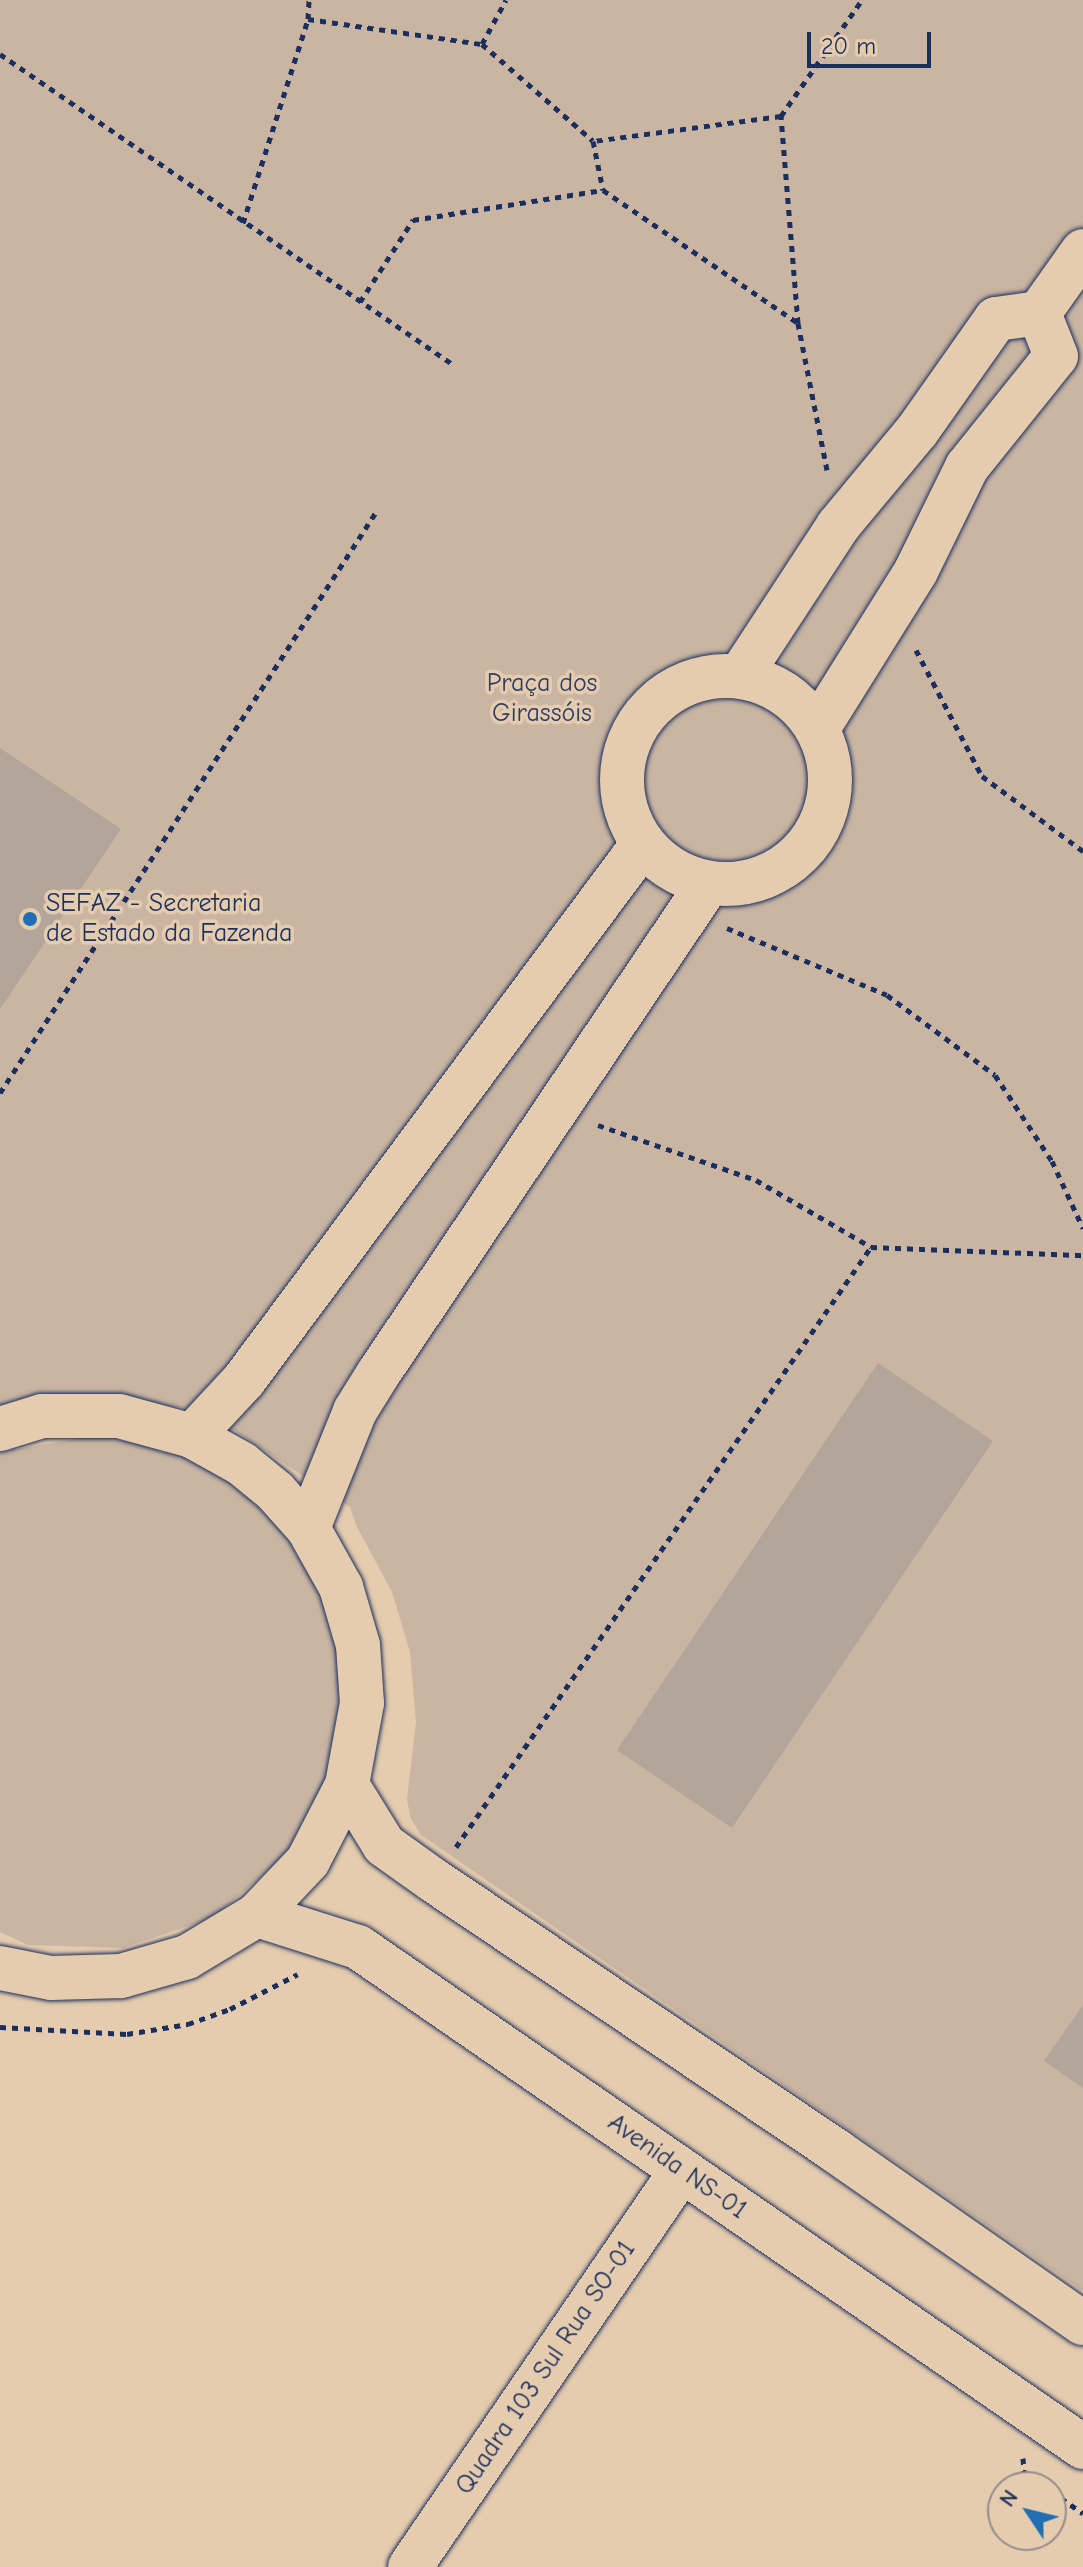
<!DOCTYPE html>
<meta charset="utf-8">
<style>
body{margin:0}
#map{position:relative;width:1083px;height:2567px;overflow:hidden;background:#e6ccae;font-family:"Comic Neue",sans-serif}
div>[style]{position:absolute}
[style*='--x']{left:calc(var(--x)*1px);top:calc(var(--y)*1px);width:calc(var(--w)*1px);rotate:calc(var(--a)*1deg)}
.green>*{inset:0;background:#c9b5a2}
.building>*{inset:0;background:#b3a59a}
.path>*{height:5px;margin-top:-2.5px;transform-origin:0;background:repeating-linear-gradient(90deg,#1b2f5e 0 6px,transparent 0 12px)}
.roads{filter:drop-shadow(0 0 2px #1b2f5e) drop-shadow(0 0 2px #1b2f5e)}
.minor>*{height:44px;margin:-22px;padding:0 22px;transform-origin:22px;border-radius:22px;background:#e6ccae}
.minor>.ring{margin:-22px;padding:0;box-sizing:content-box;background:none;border:44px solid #e6ccae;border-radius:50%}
.major>*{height:44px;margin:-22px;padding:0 22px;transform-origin:22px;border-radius:22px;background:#e6ccae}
.dots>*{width:22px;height:22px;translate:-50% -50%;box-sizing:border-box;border:4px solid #e6ccae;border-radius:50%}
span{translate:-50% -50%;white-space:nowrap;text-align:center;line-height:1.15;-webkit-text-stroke:7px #e6ccae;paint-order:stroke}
.park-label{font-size:26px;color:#2c3c65}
.poi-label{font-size:26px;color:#1b2f5e}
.left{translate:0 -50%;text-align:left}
.street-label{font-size:26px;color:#1b2f5e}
.north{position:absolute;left:987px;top:2471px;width:80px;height:80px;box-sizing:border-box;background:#e6ccae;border:2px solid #958d8e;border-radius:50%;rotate:305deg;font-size:22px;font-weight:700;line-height:32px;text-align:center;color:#1b2f5e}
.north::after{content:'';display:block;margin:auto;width:28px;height:36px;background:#1f6fb2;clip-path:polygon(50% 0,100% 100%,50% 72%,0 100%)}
.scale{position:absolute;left:807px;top:32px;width:124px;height:36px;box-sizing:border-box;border:4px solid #1b2f5e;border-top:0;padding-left:10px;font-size:24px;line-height:28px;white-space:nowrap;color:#1b2f5e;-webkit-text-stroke:6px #e6ccae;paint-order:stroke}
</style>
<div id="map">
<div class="green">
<div style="clip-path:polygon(0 0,1083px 0,1083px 2291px,421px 1835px,411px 1819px,407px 1800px,416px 1722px,410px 1652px,392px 1592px,356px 1525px,350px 1507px,202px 1409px,159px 1405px,0 1417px)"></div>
<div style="clip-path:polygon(99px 1435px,191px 1456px,269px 1509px,323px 1587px,344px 1679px,332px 1773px,285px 1856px,212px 1918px,123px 1948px,28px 1945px,0 1932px,0 1452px)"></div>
</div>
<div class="building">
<div style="clip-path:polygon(0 748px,121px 829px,0 1009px)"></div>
<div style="clip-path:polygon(878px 1363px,993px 1441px,732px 1828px,617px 1750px)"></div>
<div style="clip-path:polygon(1083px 2005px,1083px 2088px,1044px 2061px)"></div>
</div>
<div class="path">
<div style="--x:308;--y:19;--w:176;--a:8.2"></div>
<div style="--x:482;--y:44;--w:147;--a:41.1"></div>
<div style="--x:482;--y:44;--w:50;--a:-61.4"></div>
<div style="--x:0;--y:54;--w:547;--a:34.42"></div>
<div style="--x:781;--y:116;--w:190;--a:172.4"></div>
<div style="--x:593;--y:141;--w:50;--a:78.5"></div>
<div style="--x:603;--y:190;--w:236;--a:34.3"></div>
<div style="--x:243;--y:223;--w:214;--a:-72.3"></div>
<div style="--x:308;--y:19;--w:19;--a:-87"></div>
<div style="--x:360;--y:302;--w:98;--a:-57.1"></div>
<div style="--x:413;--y:220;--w:192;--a:-9"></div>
<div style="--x:827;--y:470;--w:150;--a:-101.2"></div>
<div style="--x:798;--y:323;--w:208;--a:-94.7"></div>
<div style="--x:781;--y:116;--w:141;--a:-55.1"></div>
<div style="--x:916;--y:650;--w:142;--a:62.4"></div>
<div style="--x:982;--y:776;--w:126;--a:36.6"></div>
<div style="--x:727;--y:928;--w:173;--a:22.7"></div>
<div style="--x:887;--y:995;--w:134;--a:36.5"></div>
<div style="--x:995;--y:1075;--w:103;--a:56.5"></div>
<div style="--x:1052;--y:1161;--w:74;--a:65.2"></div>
<div style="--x:0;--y:1093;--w:692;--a:-57.09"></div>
<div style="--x:598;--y:1125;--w:167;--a:19.2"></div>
<div style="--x:756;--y:1180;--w:133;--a:30.2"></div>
<div style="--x:871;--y:1247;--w:212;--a:2.2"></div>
<div style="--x:456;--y:1847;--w:730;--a:-55.33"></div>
<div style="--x:0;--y:2027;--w:127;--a:3.2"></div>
<div style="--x:127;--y:2034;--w:62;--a:-9.3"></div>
<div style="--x:188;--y:2024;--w:45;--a:-19.7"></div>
<div style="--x:230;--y:2009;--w:76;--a:-27.2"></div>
<div style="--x:1023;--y:2458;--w:14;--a:86"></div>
<div style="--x:1024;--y:2472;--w:27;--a:34"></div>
<div style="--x:1051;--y:2491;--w:39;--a:35"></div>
</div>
<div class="roads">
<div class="minor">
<div class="ring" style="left:622px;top:676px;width:164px;height:164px"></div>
<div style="--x:740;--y:676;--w:179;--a:-56.8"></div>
<div style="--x:838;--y:526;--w:124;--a:-50.3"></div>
<div style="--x:917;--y:431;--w:137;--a:-54.8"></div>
<div style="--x:996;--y:319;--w:43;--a:-7.9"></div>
<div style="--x:1039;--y:313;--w:76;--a:-54.6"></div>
<div style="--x:818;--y:728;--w:185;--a:-58"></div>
<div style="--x:916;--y:571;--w:116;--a:-63.9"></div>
<div style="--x:967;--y:467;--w:142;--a:-51.3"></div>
<div style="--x:1056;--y:356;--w:46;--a:-111.6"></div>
<div style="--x:192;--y:1436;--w:76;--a:-47.1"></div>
<div style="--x:244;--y:1380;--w:667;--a:-53.35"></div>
<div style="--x:308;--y:1528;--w:126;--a:-68.1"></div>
<div style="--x:355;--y:1411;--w:44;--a:-58.1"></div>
<div style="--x:378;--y:1374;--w:591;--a:-56.04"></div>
<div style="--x:410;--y:2567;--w:481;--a:-55.6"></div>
</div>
<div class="major">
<div style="--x:0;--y:1429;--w:44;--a:-17.2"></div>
<div style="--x:42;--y:1416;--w:77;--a:0"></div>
<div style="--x:119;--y:1416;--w:76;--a:15.3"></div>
<div style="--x:192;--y:1436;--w:57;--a:29.2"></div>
<div style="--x:242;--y:1464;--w:43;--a:39.3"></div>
<div style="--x:275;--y:1491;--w:50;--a:48.3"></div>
<div style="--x:308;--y:1528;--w:68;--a:60.8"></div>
<div style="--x:341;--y:1587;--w:60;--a:73.7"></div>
<div style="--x:358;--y:1645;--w:58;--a:86.1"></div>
<div style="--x:362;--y:1703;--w:83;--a:100.4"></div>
<div style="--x:347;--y:1785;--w:85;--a:117.2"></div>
<div style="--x:308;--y:1861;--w:74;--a:133.4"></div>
<div style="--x:257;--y:1915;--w:82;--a:149"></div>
<div style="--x:187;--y:1957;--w:69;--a:163.9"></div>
<div style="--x:121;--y:1976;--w:70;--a:178.4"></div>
<div style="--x:51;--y:1978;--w:52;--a:-168.9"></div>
<div style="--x:347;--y:1785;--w:70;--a:58.3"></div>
<div style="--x:384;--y:1845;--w:60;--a:35.5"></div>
<div style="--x:433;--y:1880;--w:486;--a:33.9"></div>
<div style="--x:836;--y:2151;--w:301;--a:34.9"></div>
<div style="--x:257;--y:1915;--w:106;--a:17.6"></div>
<div style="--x:358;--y:1947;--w:881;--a:34.59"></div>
</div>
</div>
<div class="dots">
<div style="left:30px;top:919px;background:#1f6fb2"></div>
</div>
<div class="park-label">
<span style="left:542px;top:699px">Praça dos<br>Girassóis</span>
</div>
<div class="poi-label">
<span class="left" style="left:46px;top:919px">SEFAZ - Secretaria<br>de Estado da Fazenda</span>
</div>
<div class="street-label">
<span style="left:677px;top:2167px;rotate:35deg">Avenida NS-01</span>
<span style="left:546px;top:2368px;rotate:-56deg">Quadra 103 Sul Rua SO-01</span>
</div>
<div class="north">N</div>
<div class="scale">20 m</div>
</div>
